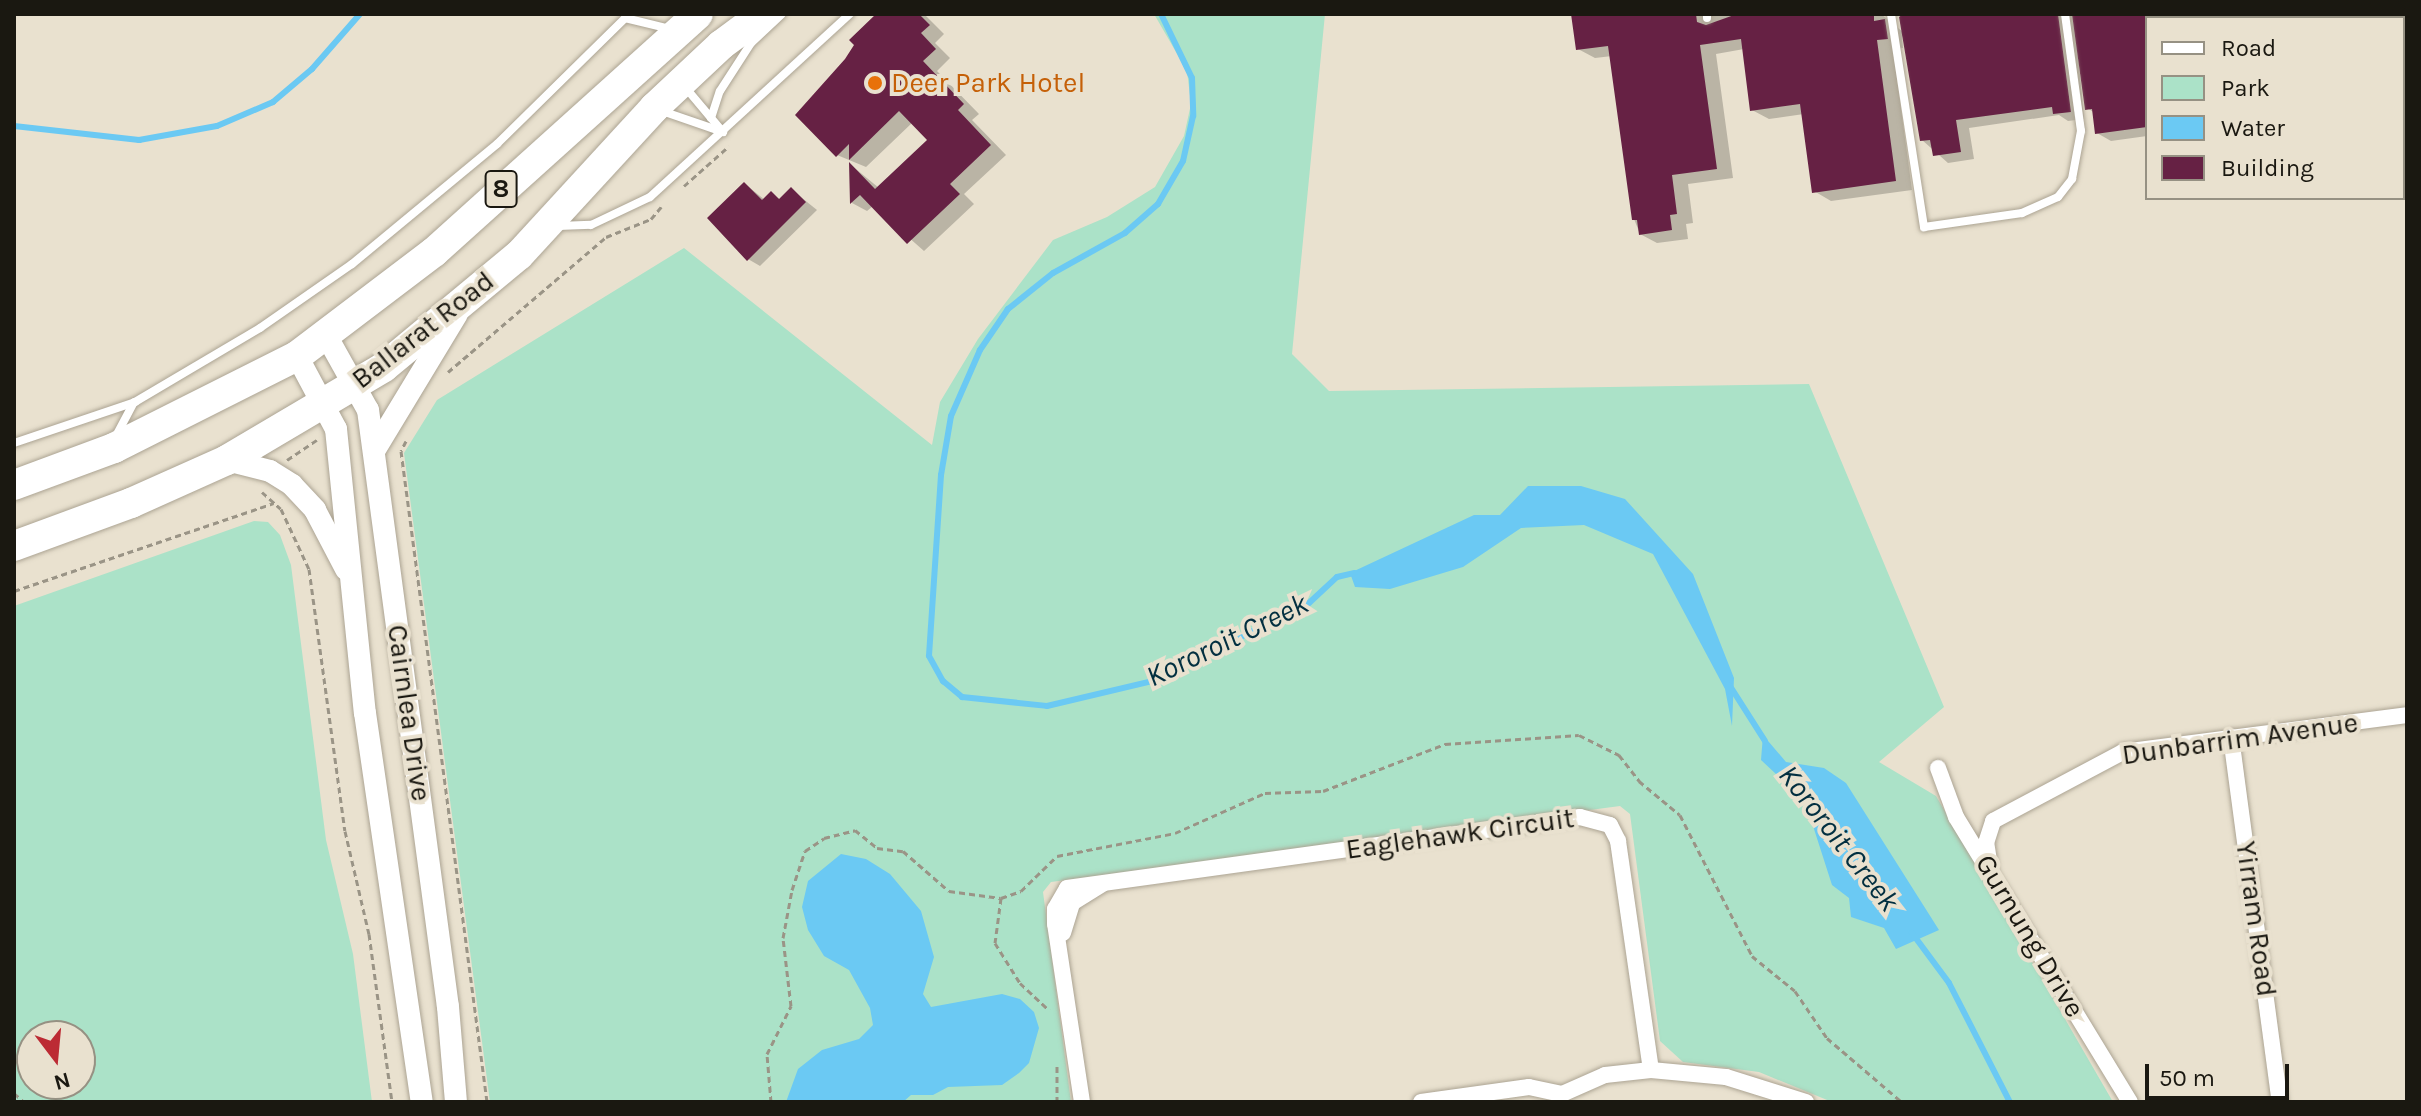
<!DOCTYPE html>
<style>
body{margin:0}
#map{position:relative;width:2421px;height:1116px;overflow:hidden;background:#e9e1cf;font-family:Karla,sans-serif}
div>[style]{position:absolute}
[style*='--x']{left:calc(var(--x)*1px);top:calc(var(--y)*1px);width:calc(var(--w)*1px);rotate:calc(var(--a)*1deg)}
.green>*{inset:0;background:#abe2c8}
.water>*{inset:0;background:#6bc9f3}
.shadow>*{inset:0;background:#0003}
.stream>*{height:6px;margin:-3px;padding:0 3px;transform-origin:3px;border-radius:3px;background:#6bc9f3}
.building>*{inset:0;background:#662144}
.path>*{height:3px;margin-top:-1.5px;transform-origin:0;background:repeating-linear-gradient(90deg,#9a9486 0 6px,transparent 0 10px)}
.roads{filter:drop-shadow(0 0 2px #aca493) drop-shadow(0 0 2px #aca493)}
.lane>*{height:8px;margin:-4px;padding:0 4px;transform-origin:4px;border-radius:4px;background:#fff}
.street>*{height:16px;margin:-8px;padding:0 8px;transform-origin:8px;border-radius:8px;background:#fff}
.secondary>*{height:22px;margin:-11px;padding:0 11px;transform-origin:11px;border-radius:11px;background:#fff}
.highway>*{height:30px;margin:-15px;padding:0 15px;transform-origin:15px;border-radius:15px;background:#fff}
.dots>*{width:22px;height:22px;translate:-50% -50%;box-sizing:border-box;border:4px solid #e9e1cf;border-radius:50%}
span{translate:-50% -50%;white-space:nowrap;text-align:center;line-height:1.15;-webkit-text-stroke:8px #e9e1cf;paint-order:stroke}
.shield-label span{padding:2px 6px;background:#e9e1cf;border:2px solid;border-radius:6px;-webkit-text-stroke-width:0}
.shield-label{font-size:26px;color:#1a1811;font-weight:700}
.food-label{font-size:28px;color:#c56008}
.left{translate:0 -50%;text-align:left}
.street-label{font-size:28px;color:#1a1811}
.water-label{font-size:30px;color:#022f40;font-style:italic}
.frame{position:absolute;inset:0;border:16px solid #1a1811;pointer-events:none}
.legend{position:absolute;left:2145px;top:16px;width:260px;height:184px;box-sizing:border-box;background:#e9e1cf;border:2px solid #969183;margin:0;padding:10px 14px;list-style:none;font-size:24px;color:#1a1811}
.legend li{display:flex;align-items:center;gap:16px;height:40px}
.legend b{width:40px;border:2px solid #969183}
.north{position:absolute;left:16px;top:1020px;width:80px;height:80px;box-sizing:border-box;background:#e9e1cf;border:2px solid #969183;border-radius:50%;rotate:164deg;font-size:22px;font-weight:700;line-height:32px;text-align:center;color:#1a1811}
.north::after{content:'';display:block;margin:auto;width:28px;height:36px;background:#bc2b34;clip-path:polygon(50% 0,100% 100%,50% 72%,0 100%)}
.scale{position:absolute;left:2145px;top:1064px;width:144px;height:36px;box-sizing:border-box;border:4px solid #1a1811;border-top:0;padding-left:10px;font-size:24px;line-height:28px;white-space:nowrap;color:#1a1811;-webkit-text-stroke:6px #e9e1cf;paint-order:stroke}
</style>
<div id="map">
<div class="green">
<div style="clip-path:polygon(1154px 14px,1325px 14px,1292px 354px,1329px 391px,1809px 384px,1944px 707px,1879px 762px,1936px 796px,2113px 1102px,1832px 1102px,1759px 1072px,1683px 1062px,1660px 1041px,1630px 814px,1620px 806px,1051px 882px,1043px 892px,1071px 1102px,490px 1102px,404px 453px,437px 400px,684px 248px,932px 445px,940px 402px,978px 339px,1053px 240px,1107px 217px,1155px 187px,1184px 136px,1191px 104px,1187px 71px)"></div>
<div style="clip-path:polygon(evenodd,254px 521px,268px 522px,280px 535px,291px 565px,326px 840px,353px 954px,372px 1102px,14px 1102px,14px 606px,254px 521px,80px 1036px,80px 1084px,32px 1084px,32px 1036px,80px 1036px)"></div>
</div>
<div class="water">
<div style="clip-path:polygon(1528px 486px,1581px 486px,1625px 499px,1693px 574px,1734px 678px,1732px 726px,1725px 689px,1653px 554px,1584px 525px,1521px 528px,1463px 567px,1390px 589px,1355px 587px,1350px 573px,1474px 515px,1500px 515px)"></div>
<div style="clip-path:polygon(1763px 735px,1786px 762px,1824px 768px,1846px 783px,1939px 930px,1896px 949px,1884px 928px,1851px 917px,1849px 898px,1832px 885px,1805px 801px,1761px 760px)"></div>
<div style="clip-path:polygon(841px 854px,866px 859px,890px 874px,921px 911px,934px 957px,923px 994px,931px 1007px,1002px 994px,1020px 999px,1034px 1012px,1039px 1028px,1029px 1063px,1019px 1073px,1002px 1085px,948px 1087px,933px 1095px,911px 1095px,903px 1102px,786px 1102px,798px 1069px,822px 1050px,859px 1039px,873px 1025px,870px 1008px,849px 970px,824px 956px,808px 930px,802px 907px,808px 881px)"></div>
</div>
<div class="shadow">
<div style="clip-path:polygon(879px 14px,924px 14px,944px 34px,935px 43px,950px 58px,937px 71px,979px 114px,972px 120px,1006px 155px,964px 194px,974px 204px,924px 251px,873px 206px,867px 211px,852px 203px,851px 165px,879px 188px,930px 140px,913px 122px,866px 167px,837px 155px,847px 61px)"></div>
<div style="clip-path:polygon(1573px 14px,1881px 14px,1903px 32px,1905px 14px,2369px 18px,2147px 18px,2147px 136px,2111px 141px,2097px 133px,2095px 113px,2087px 108px,2075px 19px,2084px 119px,2068px 121px,2059px 115px,1969px 128px,1974px 159px,1948px 163px,1922px 140px,1908px 40px,1902px 36px,1903px 48px,1893px 49px,1912px 190px,1831px 201px,1814px 191px,1804px 114px,1769px 119px,1752px 110px,1744px 49px,1716px 54px,1733px 178px,1688px 184px,1693px 223px,1686px 224px,1688px 239px,1657px 243px,1640px 234px,1634px 219px,1612px 56px,1595px 58px,1578px 49px)"></div>
<div style="clip-path:polygon(745px 184px,765px 200px,771px 194px,781px 200px,792px 190px,817px 210px,760px 266px,748px 259px)"></div>
</div>
<div class="stream">
<div style="--x:1161;--y:14;--w:71;--a:64.2"></div>
<div style="--x:1192;--y:78;--w:38;--a:88"></div>
<div style="--x:1193;--y:116;--w:46;--a:102.5"></div>
<div style="--x:1183;--y:161;--w:50;--a:120.2"></div>
<div style="--x:1158;--y:204;--w:44;--a:138.7"></div>
<div style="--x:1125;--y:233;--w:82;--a:150.9"></div>
<div style="--x:1053;--y:273;--w:58;--a:141.3"></div>
<div style="--x:1008;--y:309;--w:50;--a:124.3"></div>
<div style="--x:980;--y:350;--w:72;--a:113.7"></div>
<div style="--x:951;--y:416;--w:60;--a:99.6"></div>
<div style="--x:941;--y:475;--w:181;--a:93.8"></div>
<div style="--x:929;--y:656;--w:29;--a:61"></div>
<div style="--x:943;--y:681;--w:25;--a:40"></div>
<div style="--x:962;--y:697;--w:85;--a:6"></div>
<div style="--x:1047;--y:706;--w:109;--a:-13.3"></div>
<div style="--x:1153;--y:681;--w:174;--a:-26.6"></div>
<div style="--x:1309;--y:603;--w:38;--a:-43"></div>
<div style="--x:1337;--y:577;--w:18;--a:-13"></div>
<div style="--x:14;--y:126;--w:126;--a:6.4"></div>
<div style="--x:139;--y:140;--w:79;--a:-10.2"></div>
<div style="--x:217;--y:126;--w:61;--a:-23.2"></div>
<div style="--x:273;--y:102;--w:51;--a:-40.2"></div>
<div style="--x:312;--y:69;--w:73;--a:-48.9"></div>
<div style="--x:1730;--y:686;--w:65;--a:57.5"></div>
<div style="--x:1912;--y:933;--w:62;--a:53.5"></div>
<div style="--x:1949;--y:983;--w:134;--a:62.9"></div>
</div>
<div class="building">
<div style="clip-path:polygon(876px 14px,919px 14px,930px 25px,921px 33px,936px 49px,923px 61px,964px 104px,958px 110px,991px 145px,950px 184px,960px 194px,907px 244px,860px 195px,850px 204px,849px 162px,875px 189px,927px 140px,899px 111px,849px 160px,849px 144px,836px 157px,795px 115px,845px 59px,854px 45px,849px 40px)"></div>
<div style="clip-path:polygon(1571px 14px,1696px 14px,1697px 22px,1706px 25px,1737px 14px,1874px 14px,1874px 21px,1885px 19px,1888px 39px,1877px 40px,1896px 181px,1812px 193px,1800px 104px,1750px 111px,1741px 39px,1700px 45px,1717px 169px,1672px 175px,1677px 214px,1670px 215px,1672px 230px,1639px 235px,1637px 220px,1632px 220px,1608px 46px,1576px 50px)"></div>
<div style="clip-path:polygon(1903px 14px,2058px 14px,2071px 112px,2053px 114px,2052px 107px,1956px 120px,1961px 152px,1933px 156px,1930px 140px,1920px 141px,1899px 17px)"></div>
<div style="clip-path:polygon(2072px 14px,2147px 14px,2147px 127px,2095px 134px,2092px 109px,2085px 110px)"></div>
<div style="clip-path:polygon(744px 182px,762px 200px,771px 191px,779px 199px,791px 187px,806px 202px,747px 261px,707px 218px)"></div>
</div>
<div class="path">
<div style="--x:684;--y:186;--w:60;--a:-41.6"></div>
<div style="--x:448;--y:372;--w:208;--a:-40.5"></div>
<div style="--x:606;--y:237;--w:48;--a:-21.8"></div>
<div style="--x:651;--y:219;--w:16;--a:-50"></div>
<div style="--x:406;--y:441;--w:11;--a:117"></div>
<div style="--x:401;--y:451;--w:657;--a:82.47"></div>
<div style="--x:287;--y:460;--w:36;--a:-34"></div>
<div style="--x:262;--y:492;--w:25;--a:42"></div>
<div style="--x:281;--y:509;--w:66;--a:65"></div>
<div style="--x:309;--y:569;--w:264;--a:82.2"></div>
<div style="--x:345;--y:831;--w:106;--a:76.9"></div>
<div style="--x:369;--y:934;--w:170;--a:82.2"></div>
<div style="--x:14;--y:591;--w:274;--a:-18.7"></div>
<div style="--x:1001;--y:898;--w:45;--a:97.6"></div>
<div style="--x:995;--y:943;--w:47;--a:58"></div>
<div style="--x:1020;--y:983;--w:40;--a:43"></div>
<div style="--x:14;--y:1093;--w:13;--a:42"></div>
<div style="--x:771;--y:1102;--w:48;--a:-94.8"></div>
<div style="--x:767;--y:1054;--w:54;--a:-63.4"></div>
<div style="--x:791;--y:1006;--w:68;--a:-96.7"></div>
<div style="--x:783;--y:938;--w:49;--a:-79.4"></div>
<div style="--x:792;--y:890;--w:41;--a:-71.6"></div>
<div style="--x:805;--y:851;--w:23;--a:-34"></div>
<div style="--x:824;--y:838;--w:32;--a:-14"></div>
<div style="--x:855;--y:830;--w:28;--a:39"></div>
<div style="--x:877;--y:848;--w:26;--a:7"></div>
<div style="--x:903;--y:851;--w:61;--a:41"></div>
<div style="--x:949;--y:891;--w:52;--a:7.7"></div>
<div style="--x:1001;--y:898;--w:21;--a:-19"></div>
<div style="--x:1021;--y:891;--w:50;--a:-44.2"></div>
<div style="--x:1057;--y:856;--w:120;--a:-11"></div>
<div style="--x:1175;--y:833;--w:98;--a:-24"></div>
<div style="--x:1265;--y:793;--w:58;--a:-2"></div>
<div style="--x:1323;--y:791;--w:131;--a:-21.1"></div>
<div style="--x:1445;--y:744;--w:134;--a:-3.8"></div>
<div style="--x:1579;--y:735;--w:45;--a:26.6"></div>
<div style="--x:1619;--y:755;--w:33;--a:52"></div>
<div style="--x:1639;--y:781;--w:53;--a:39.7"></div>
<div style="--x:1680;--y:815;--w:158;--a:62.9"></div>
<div style="--x:1752;--y:956;--w:55;--a:39.1"></div>
<div style="--x:1795;--y:991;--w:57;--a:55.8"></div>
<div style="--x:1827;--y:1038;--w:99;--a:40.5"></div>
<div style="--x:1057;--y:1102;--w:38;--a:-90"></div>
</div>
<div class="roads">
<div class="lane">
<div style="--x:1707;--y:14;--w:4;--a:90"></div>
<div style="--x:1891;--y:14;--w:216;--a:81.2"></div>
<div style="--x:1924;--y:227;--w:99;--a:-8.1"></div>
<div style="--x:2022;--y:213;--w:39;--a:-24"></div>
<div style="--x:2058;--y:197;--w:23;--a:-52"></div>
<div style="--x:2072;--y:179;--w:49;--a:-79.4"></div>
<div style="--x:2081;--y:131;--w:118;--a:-97.8"></div>
<div style="--x:2164;--y:14;--w:4;--a:90"></div>
<div style="--x:2378;--y:14;--w:4;--a:76"></div>
<div style="--x:685;--y:87;--w:57;--a:49.9"></div>
<div style="--x:659;--y:110;--w:68;--a:19"></div>
<div style="--x:711;--y:118;--w:28;--a:-72"></div>
<div style="--x:720;--y:91;--w:57;--a:-57.1"></div>
<div style="--x:751;--y:43;--w:42;--a:-43.1"></div>
<div style="--x:558;--y:226;--w:33;--a:-2"></div>
<div style="--x:591;--y:225;--w:65;--a:-25.4"></div>
<div style="--x:650;--y:197;--w:271;--a:-42.5"></div>
<div style="--x:116;--y:436;--w:38;--a:-62"></div>
<div style="--x:14;--y:443;--w:128;--a:-18.7"></div>
<div style="--x:135;--y:402;--w:145;--a:-30.6"></div>
<div style="--x:260;--y:328;--w:112;--a:-34.8"></div>
<div style="--x:352;--y:264;--w:188;--a:-39.6"></div>
<div style="--x:497;--y:144;--w:180;--a:-44.5"></div>
<div style="--x:625;--y:18;--w:46;--a:13.7"></div>
</div>
<div class="street">
<div style="--x:2231;--y:737;--w:368;--a:82.4"></div>
<div style="--x:1938;--y:768;--w:52;--a:69.8"></div>
<div style="--x:1956;--y:817;--w:334;--a:58.6"></div>
<div style="--x:1990;--y:867;--w:24;--a:-99"></div>
<div style="--x:1986;--y:843;--w:23;--a:-72"></div>
<div style="--x:1993;--y:821;--w:147;--a:-28"></div>
<div style="--x:2123;--y:752;--w:286;--a:-7.4"></div>
<div style="--x:1063;--y:933;--w:31;--a:-73"></div>
<div style="--x:1072;--y:903;--w:36;--a:-32"></div>
<div style="--x:1082;--y:1102;--w:180;--a:-98.6"></div>
<div style="--x:1055;--y:924;--w:15;--a:-90"></div>
<div style="--x:1055;--y:909;--w:24;--a:-60"></div>
<div style="--x:1067;--y:888;--w:518;--a:-7.88"></div>
<div style="--x:1580;--y:817;--w:31;--a:15"></div>
<div style="--x:1610;--y:825;--w:18;--a:63"></div>
<div style="--x:1618;--y:841;--w:231;--a:81.8"></div>
<div style="--x:1421;--y:1102;--w:109;--a:-7.9"></div>
<div style="--x:1529;--y:1087;--w:34;--a:12"></div>
<div style="--x:1562;--y:1094;--w:47;--a:-23.8"></div>
<div style="--x:1605;--y:1075;--w:46;--a:-6.2"></div>
<div style="--x:1651;--y:1070;--w:75;--a:5.3"></div>
<div style="--x:1726;--y:1077;--w:84;--a:17.4"></div>
</div>
<div class="secondary">
<div style="--x:326;--y:335;--w:86;--a:60.8"></div>
<div style="--x:368;--y:410;--w:602;--a:82.37"></div>
<div style="--x:448;--y:1007;--w:95;--a:85.2"></div>
<div style="--x:297;--y:356;--w:83;--a:61.9"></div>
<div style="--x:336;--y:429;--w:285;--a:84.2"></div>
<div style="--x:365;--y:713;--w:393;--a:81.7"></div>
<div style="--x:374;--y:451;--w:160;--a:-58.8"></div>
<div style="--x:227;--y:460;--w:44;--a:14.3"></div>
<div style="--x:270;--y:471;--w:26;--a:32"></div>
<div style="--x:292;--y:485;--w:34;--a:47"></div>
<div style="--x:315;--y:510;--w:67;--a:62.3"></div>
</div>
<div class="highway">
<div style="--x:14;--y:485;--w:107;--a:-20.3"></div>
<div style="--x:114;--y:448;--w:205;--a:-26.7"></div>
<div style="--x:297;--y:356;--w:172;--a:-37.2"></div>
<div style="--x:434;--y:252;--w:355;--a:-42"></div>
<div style="--x:14;--y:546;--w:125;--a:-20.2"></div>
<div style="--x:131;--y:503;--w:105;--a:-24.1"></div>
<div style="--x:227;--y:460;--w:182;--a:-30.6"></div>
<div style="--x:384;--y:367;--w:175;--a:-39.7"></div>
<div style="--x:519;--y:255;--w:200;--a:-47.4"></div>
<div style="--x:654;--y:108;--w:92;--a:-43.2"></div>
<div style="--x:721;--y:45;--w:52;--a:-36.4"></div>
</div>
</div>
<div class="dots">
<div style="left:875px;top:83px;background:#e8710a"></div>
</div>
<div class="shield-label">
<span style="left:501px;top:189px">8</span>
</div>
<div class="food-label">
<span class="left" style="left:891px;top:83px">Deer Park Hotel</span>
</div>
<div class="street-label">
<span style="left:423px;top:330px;rotate:-38deg">Ballarat Road</span>
<span style="left:409px;top:713px;rotate:82deg">Cairnlea Drive</span>
<span style="left:2240px;top:739px;rotate:-8deg">Dunbarrim Avenue</span>
<span style="left:1460px;top:834px;rotate:-8deg">Eaglehawk Circuit</span>
<span style="left:2256px;top:919px;rotate:82deg">Yirram Road</span>
<span style="left:2030px;top:936px;rotate:59deg">Gurnung Drive</span>
</div>
<div class="water-label">
<span style="left:1227px;top:640px;rotate:-26deg">Kororoit Creek</span>
<span style="left:1839px;top:838px;rotate:52deg">Kororoit Creek</span>
</div>
<div class="frame"></div>
<ul class="legend">
<li><b style="height:10px;background:#fff"></b>Road</li>
<li><b style="height:22px;background:#abe2c8"></b>Park</li>
<li><b style="height:22px;background:#6bc9f3"></b>Water</li>
<li><b style="height:22px;background:#662144"></b>Building</li>
</ul>
<div class="north">N</div>
<div class="scale">50 m</div>
</div>
